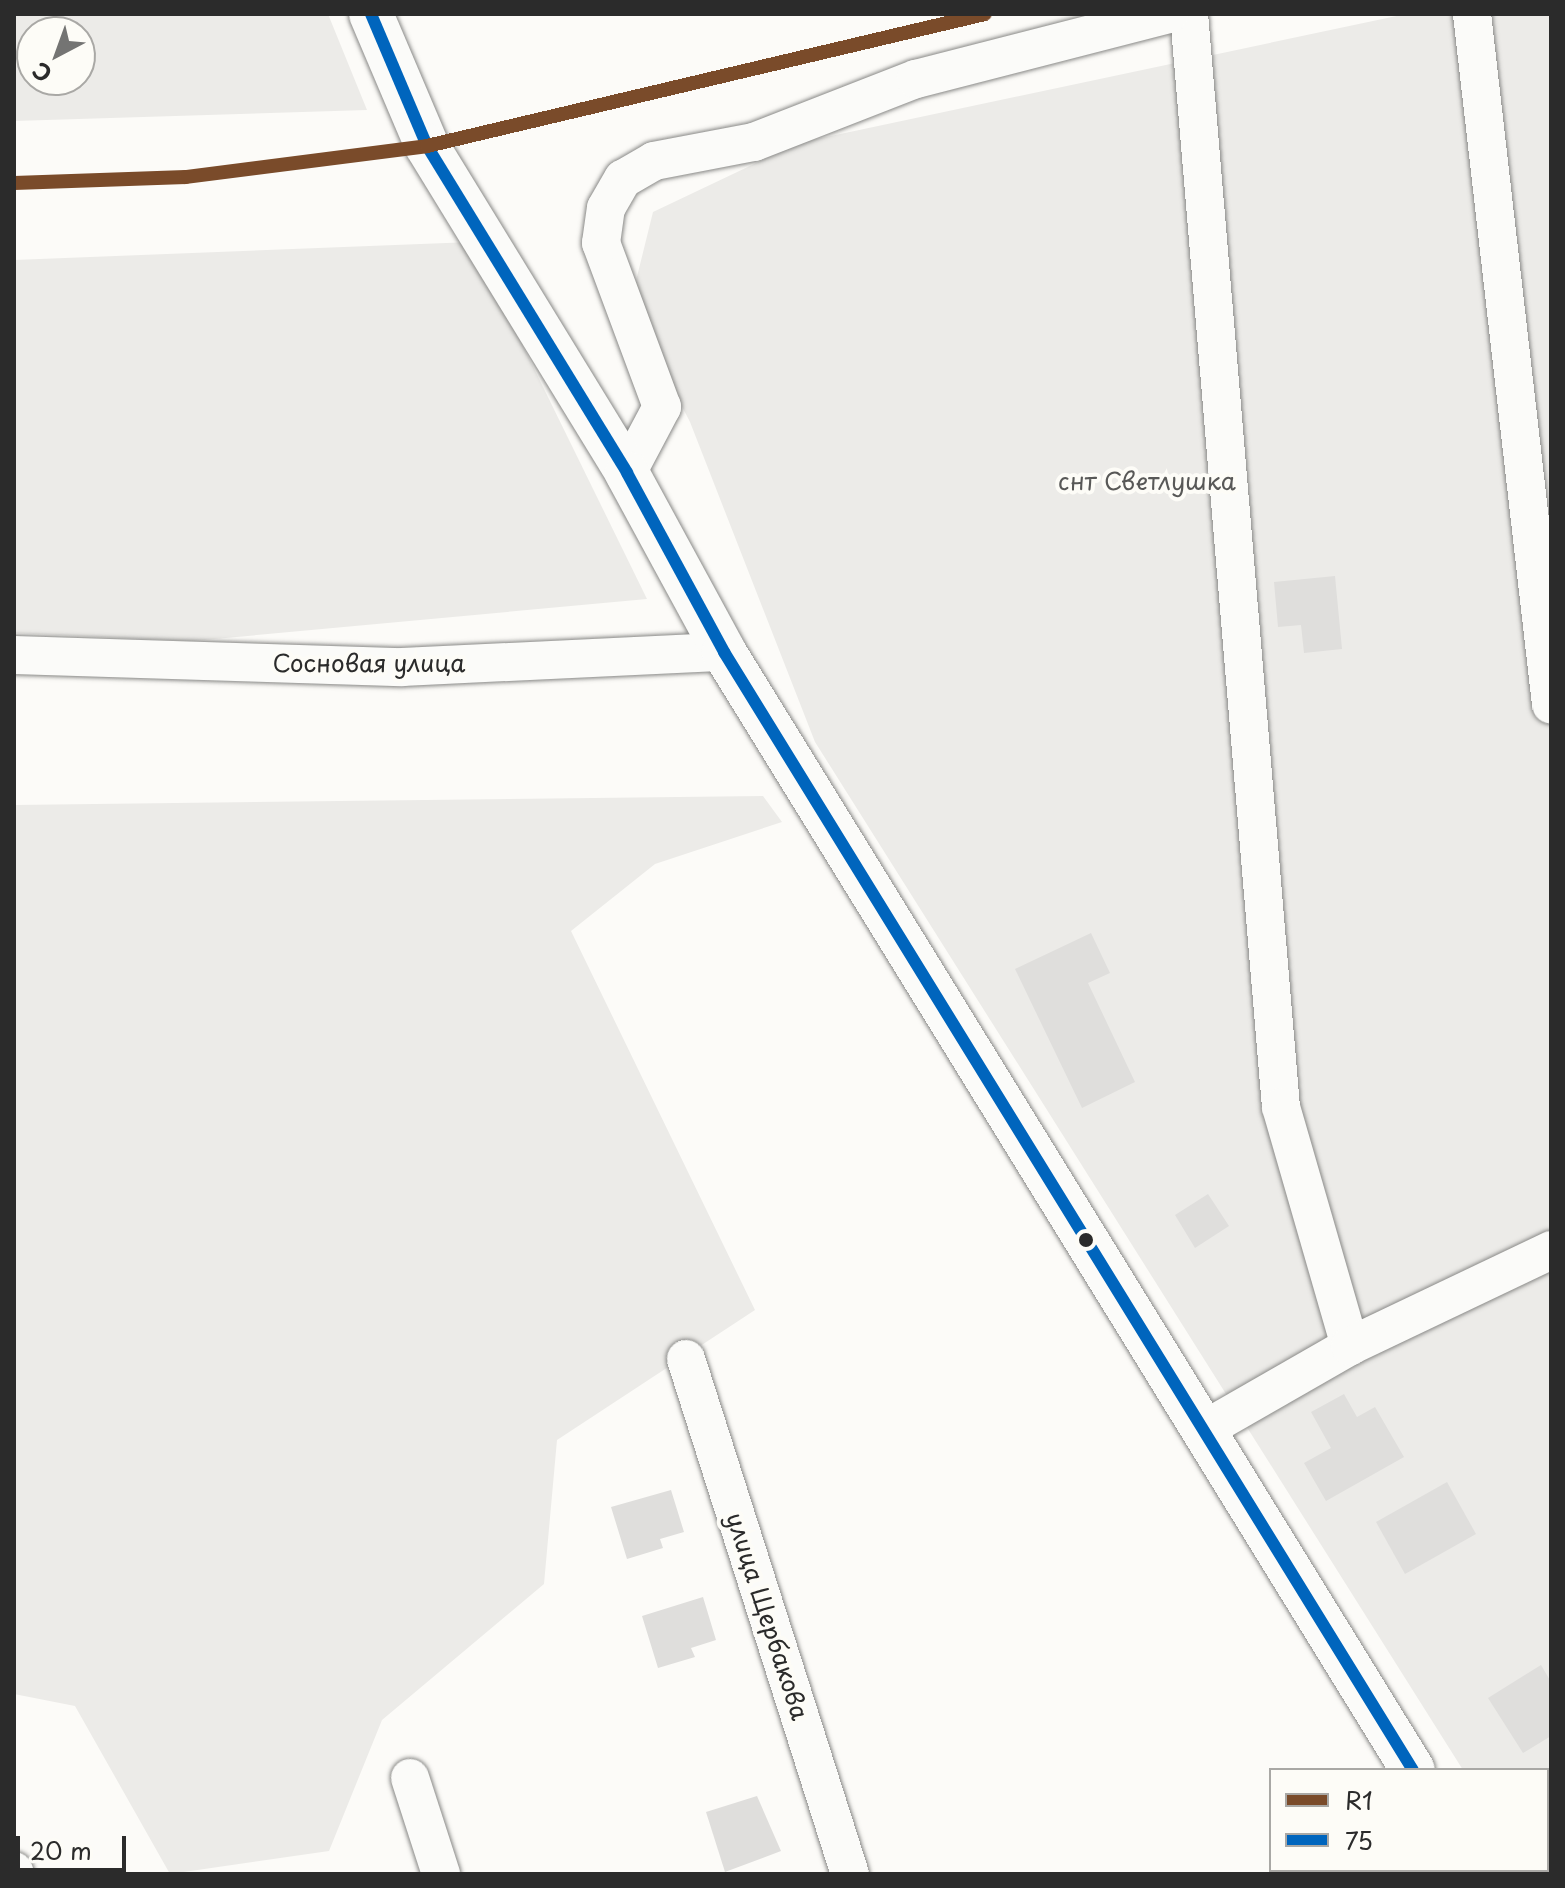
<!DOCTYPE html>
<meta charset="utf-8">
<style>
body{margin:0}
#map{position:relative;width:1565px;height:1888px;overflow:hidden;background:#fcfbf8;font-family:"Playpen Sans",sans-serif}
div>[style]{position:absolute}
[style*='--x']{left:calc(var(--x)*1px);top:calc(var(--y)*1px);width:calc(var(--w)*1px);rotate:calc(var(--a)*1deg)}
.green>*{inset:0;background:#ecebe8}
.building>*{inset:0;background:#dfdedc}
.roads{filter:drop-shadow(0 0 2px #898987) drop-shadow(0 0 2px #898987)}
.minor>*{height:38px;margin:-19px;padding:0 19px;transform-origin:19px;border-radius:19px;background:#fbfbf9}
.major>*{height:44px;margin:-22px;padding:0 22px;transform-origin:22px;border-radius:22px;background:#fbfbf9}
.bus-1>*{height:12px;margin:-6px;padding:0 6px;transform-origin:6px;border-radius:6px;background:#0065bd}
.rail-1>*{height:14px;margin:-7px;padding:0 7px;transform-origin:7px;border-radius:7px;background:#7a4b2a}
.dots>*{width:22px;height:22px;translate:-50% -50%;box-sizing:border-box;border:4px solid #fdfcf7;border-radius:50%}
span{translate:-50% -50%;white-space:nowrap;text-align:center;line-height:1.15;-webkit-text-stroke:8px #fdfcf7;paint-order:stroke}
.park-label{font-size:24px;color:#585857}
.street-label{font-size:24px;color:#2b2b2b}
.frame{position:absolute;inset:0;border:16px solid #2b2b2b;pointer-events:none}
.legend{position:absolute;left:1269px;top:1768px;width:280px;height:104px;box-sizing:border-box;background:#fdfcf7;border:2px solid #a9a8a5;margin:0;padding:10px 14px;list-style:none;font-size:24px;color:#2b2b2b}
.legend li{display:flex;align-items:center;gap:16px;height:40px}
.legend b{width:40px;border:2px solid #a9a8a5}
.north{position:absolute;left:16px;top:16px;width:80px;height:80px;box-sizing:border-box;background:#fdfcf7;border:2px solid #a9a8a5;border-radius:50%;rotate:221deg;font-size:22px;font-weight:700;line-height:32px;text-align:center;color:#2b2b2b}
.north::after{content:'';display:block;margin:auto;width:28px;height:36px;background:#747473;clip-path:polygon(50% 0,100% 100%,50% 72%,0 100%)}
.scale{position:absolute;left:16px;top:1836px;width:110px;height:36px;box-sizing:border-box;border:4px solid #2b2b2b;border-top:0;padding-left:10px;font-size:24px;line-height:28px;white-space:nowrap;color:#2b2b2b;-webkit-text-stroke:6px #fdfcf7;paint-order:stroke}
</style>
<div id="map">
<div class="green">
<div style="clip-path:polygon(evenodd,14px 14px,328px 14px,367px 110px,14px 121px,14px 14px,32px 32px,80px 32px,80px 80px,32px 80px,32px 32px)"></div>
<div style="clip-path:polygon(1406px 14px,1551px 14px,1551px 1874px,1516px 1870px,1547px 1870px,1547px 1770px,1463px 1770px,815px 742px,690px 422px,630px 305px,653px 212px,798px 143px)"></div>
<div style="clip-path:polygon(472px 242px,647px 599px,193px 641px,14px 633px,14px 260px)"></div>
<div style="clip-path:polygon(763px 796px,782px 822px,655px 864px,571px 931px,755px 1310px,557px 1440px,544px 1584px,382px 1720px,329px 1851px,170px 1874px,75px 1706px,14px 1694px,14px 805px)"></div>
</div>
<div class="building">
<div style="clip-path:polygon(1335px 576px,1342px 649px,1304px 653px,1301px 625px,1278px 627px,1274px 582px)"></div>
<div style="clip-path:polygon(1091px 933px,1110px 973px,1088px 983px,1135px 1082px,1082px 1108px,1015px 969px)"></div>
<div style="clip-path:polygon(1208px 1194px,1229px 1226px,1195px 1248px,1175px 1215px)"></div>
<div style="clip-path:polygon(1344px 1394px,1357px 1417px,1375px 1407px,1404px 1457px,1326px 1501px,1304px 1463px,1331px 1448px,1311px 1412px)"></div>
<div style="clip-path:polygon(1447px 1482px,1476px 1534px,1405px 1574px,1376px 1522px)"></div>
<div style="clip-path:polygon(671px 1490px,684px 1532px,660px 1539px,663px 1548px,627px 1559px,611px 1507px)"></div>
<div style="clip-path:polygon(703px 1597px,716px 1640px,691px 1648px,695px 1657px,658px 1668px,642px 1616px)"></div>
<div style="clip-path:polygon(1541px 1665px,1551px 1682px,1551px 1736px,1523px 1753px,1488px 1698px)"></div>
<div style="clip-path:polygon(1551px 1785px,1551px 1830px,1547px 1823px)"></div>
<div style="clip-path:polygon(757px 1796px,781px 1851px,725px 1872px,706px 1812px)"></div>
</div>
<div class="roads">
<div class="minor">
<div style="--x:1189;--y:14;--w:1097;--a:85.19"></div>
<div style="--x:1281;--y:1107;--w:249;--a:73.9"></div>
<div style="--x:1472;--y:14;--w:695;--a:83.47"></div>
<div style="--x:627;--y:473;--w:75;--a:-62.1"></div>
<div style="--x:662;--y:407;--w:175;--a:-110.4"></div>
<div style="--x:601;--y:243;--w:35;--a:-82"></div>
<div style="--x:606;--y:208;--w:34;--a:-60"></div>
<div style="--x:623;--y:179;--w:36;--a:-30"></div>
<div style="--x:654;--y:161;--w:102;--a:-10.8"></div>
<div style="--x:754;--y:142;--w:174;--a:-21.3"></div>
<div style="--x:916;--y:79;--w:261;--a:-14.4"></div>
<div style="--x:14;--y:655;--w:388;--a:1.8"></div>
<div style="--x:402;--y:667;--w:322;--a:-2.7"></div>
<div style="--x:686;--y:1359;--w:540;--a:72.34"></div>
<div style="--x:1207;--y:1428;--w:165;--a:-29.8"></div>
<div style="--x:1350;--y:1346;--w:223;--a:-25.5"></div>
<div style="--x:410;--y:1778;--w:101;--a:72.1"></div>
<div style="--x:14;--y:1871;--w:3;--a:72"></div>
</div>
<div class="major">
<div style="--x:371;--y:14;--w:143;--a:67"></div>
<div style="--x:427;--y:146;--w:383;--a:58.5"></div>
<div style="--x:627;--y:473;--w:204;--a:61.5"></div>
<div style="--x:724;--y:652;--w:1313;--a:58.36"></div>
<div style="--x:1474;--y:1870;--w:4;--a:63"></div>
</div>
</div>
<div class="bus-1">
<div style="--x:371;--y:14;--w:143;--a:67"></div>
<div style="--x:427;--y:146;--w:383;--a:58.5"></div>
<div style="--x:627;--y:473;--w:204;--a:61.5"></div>
<div style="--x:724;--y:652;--w:1313;--a:58.36"></div>
</div>
<div class="rail-1">
<div style="--x:14;--y:183;--w:172;--a:-2"></div>
<div style="--x:186;--y:177;--w:243;--a:-7.3"></div>
<div style="--x:427;--y:146;--w:573;--a:-13.31"></div>
</div>
<div class="dots">
<div style="left:1086px;top:1240px;background:#2b2b2b"></div>
</div>
<div class="park-label">
<span style="left:1147px;top:481px">снт Светлушка</span>
</div>
<div class="street-label">
<span style="left:369px;top:663px">Сосновая улица</span>
<span style="left:768px;top:1616px;rotate:72deg">улица Щербакова</span>
</div>
<div class="frame"></div>
<ul class="legend">
<li><b style="height:10px;background:#7a4b2a"></b>R1</li>
<li><b style="height:10px;background:#0065bd"></b>75</li>
</ul>
<div class="north">С</div>
<div class="scale">20 m</div>
</div>
